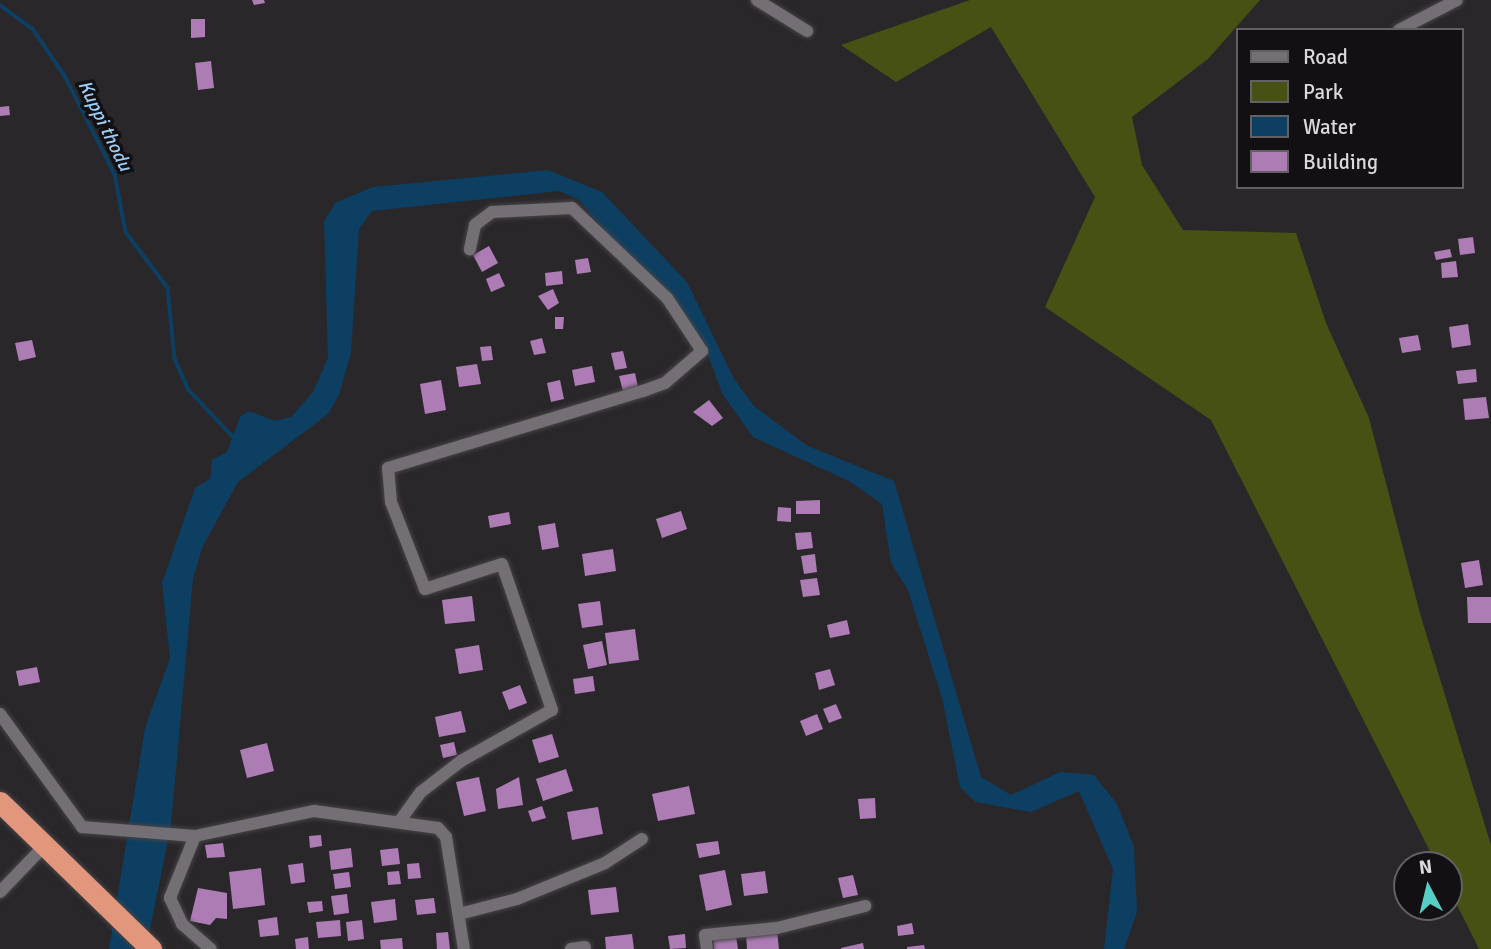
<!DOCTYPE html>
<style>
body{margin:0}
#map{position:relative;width:1491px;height:949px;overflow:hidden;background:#2a272b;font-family:Signika,sans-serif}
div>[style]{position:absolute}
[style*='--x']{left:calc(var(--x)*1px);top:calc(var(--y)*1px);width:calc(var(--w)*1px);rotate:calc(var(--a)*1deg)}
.green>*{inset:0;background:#465113}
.water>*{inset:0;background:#0c3f62}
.stream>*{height:3.5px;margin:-1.75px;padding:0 1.75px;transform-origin:1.75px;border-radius:1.75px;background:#0c3f62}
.building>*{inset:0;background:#ad7cb5}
.roads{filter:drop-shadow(0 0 2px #474447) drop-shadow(0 0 2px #474447)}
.street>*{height:12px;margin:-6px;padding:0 6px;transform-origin:6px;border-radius:6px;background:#746f74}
.highway>*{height:21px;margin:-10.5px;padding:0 10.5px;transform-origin:10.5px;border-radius:10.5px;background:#e2967b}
span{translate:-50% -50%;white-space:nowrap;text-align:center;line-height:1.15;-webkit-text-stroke:7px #121012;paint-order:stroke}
.water-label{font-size:19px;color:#9ccdf6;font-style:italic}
.legend{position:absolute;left:1236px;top:28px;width:228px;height:161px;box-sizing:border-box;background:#121012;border:2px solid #626063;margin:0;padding:9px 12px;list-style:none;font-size:21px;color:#dbd9dc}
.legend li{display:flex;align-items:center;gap:14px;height:35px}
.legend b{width:35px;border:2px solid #626063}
.north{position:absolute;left:1393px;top:851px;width:70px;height:70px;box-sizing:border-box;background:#121012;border:2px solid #626063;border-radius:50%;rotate:353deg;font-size:19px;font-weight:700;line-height:28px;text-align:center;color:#dbd9dc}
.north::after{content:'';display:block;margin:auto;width:24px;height:32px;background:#55cec5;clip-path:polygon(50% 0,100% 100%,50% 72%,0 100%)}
</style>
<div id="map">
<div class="green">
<div style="clip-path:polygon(970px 0,1260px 0,1208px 59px,1132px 117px,1142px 165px,1183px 230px,1296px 233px,1326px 323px,1369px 418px,1421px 617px,1491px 845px,1491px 949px,1479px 949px,1449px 889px,1449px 865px,1437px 865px,1211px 420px,1045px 307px,1095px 197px,991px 27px,896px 82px,841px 45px)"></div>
</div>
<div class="water">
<div style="clip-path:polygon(548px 170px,602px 192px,687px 282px,734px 379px,754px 406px,808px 446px,894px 481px,981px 777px,1011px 795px,1060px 772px,1094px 775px,1117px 804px,1134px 847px,1137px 912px,1124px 949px,1104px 949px,1113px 869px,1079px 791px,1031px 812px,976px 802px,960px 787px,942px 698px,908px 590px,891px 563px,882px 504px,849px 481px,753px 437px,723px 395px,707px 353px,579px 200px,559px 191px,372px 211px,359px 229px,351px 353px,339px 395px,328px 414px,238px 482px,202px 548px,193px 579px,171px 825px,146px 949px,109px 949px,145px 728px,170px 658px,162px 583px,195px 488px,210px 479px,212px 460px,227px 452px,240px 417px,249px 411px,275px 421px,291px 417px,313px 392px,328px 358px,324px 222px,335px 203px,373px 187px)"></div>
</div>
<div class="stream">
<div style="--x:0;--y:5;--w:41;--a:36"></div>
<div style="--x:33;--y:29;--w:57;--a:55.8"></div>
<div style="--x:65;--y:76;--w:110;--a:63"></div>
<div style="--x:115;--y:174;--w:59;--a:79.3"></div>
<div style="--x:126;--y:232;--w:70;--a:53.1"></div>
<div style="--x:168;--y:288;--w:71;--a:84.4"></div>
<div style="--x:175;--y:359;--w:34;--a:66"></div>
<div style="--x:189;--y:390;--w:70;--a:46.7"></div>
</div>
<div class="building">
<div style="clip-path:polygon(252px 0,264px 0,265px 3px,254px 5px)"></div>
<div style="clip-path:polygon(191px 19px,205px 19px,205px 37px,191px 38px)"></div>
<div style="clip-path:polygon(211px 61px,214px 88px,198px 90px,195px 63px)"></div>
<div style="clip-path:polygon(9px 106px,10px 115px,0 116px,0 107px)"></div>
<div style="clip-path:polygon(1473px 237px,1475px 253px,1460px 255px,1458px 239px)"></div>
<div style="clip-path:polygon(489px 246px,498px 263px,482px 272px,473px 255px)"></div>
<div style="clip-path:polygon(1450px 249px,1452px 257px,1436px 260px,1434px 252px)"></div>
<div style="clip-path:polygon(588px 258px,591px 272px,577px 274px,575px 260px)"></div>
<div style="clip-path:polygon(1456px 261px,1458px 277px,1442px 278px,1441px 263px)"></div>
<div style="clip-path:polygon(562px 271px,563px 284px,546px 286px,545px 273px)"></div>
<div style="clip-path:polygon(499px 273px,505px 286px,491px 292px,486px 279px)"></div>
<div style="clip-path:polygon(553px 289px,559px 303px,548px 310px,538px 296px)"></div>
<div style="clip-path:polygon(555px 317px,564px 317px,563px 329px,555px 329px)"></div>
<div style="clip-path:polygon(1468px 324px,1471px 345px,1452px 348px,1449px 327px)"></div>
<div style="clip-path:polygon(1418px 335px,1421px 350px,1402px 353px,1399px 338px)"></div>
<div style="clip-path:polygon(542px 338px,546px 353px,534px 355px,530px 341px)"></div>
<div style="clip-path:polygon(32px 340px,36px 357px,19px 361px,15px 343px)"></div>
<div style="clip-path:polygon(491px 346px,493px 360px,482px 361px,480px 347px)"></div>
<div style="clip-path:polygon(623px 351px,627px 368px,615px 370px,611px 353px)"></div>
<div style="clip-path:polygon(477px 364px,481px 384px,459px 387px,456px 367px)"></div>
<div style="clip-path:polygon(592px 366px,595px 382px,575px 386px,572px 370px)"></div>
<div style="clip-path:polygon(1476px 369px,1477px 382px,1458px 384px,1456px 371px)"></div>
<div style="clip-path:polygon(635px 373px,638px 387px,623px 391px,619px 376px)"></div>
<div style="clip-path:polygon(441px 380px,446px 410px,425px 414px,420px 384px)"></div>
<div style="clip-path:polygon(560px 380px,564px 399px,551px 402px,547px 383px)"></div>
<div style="clip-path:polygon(1486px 397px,1489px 418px,1465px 420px,1463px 399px)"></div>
<div style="clip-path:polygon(709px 400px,723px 418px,712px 426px,693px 412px)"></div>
<div style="clip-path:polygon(820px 500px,820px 514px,796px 514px,796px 501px)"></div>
<div style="clip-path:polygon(778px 507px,791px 508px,791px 522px,777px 521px)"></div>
<div style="clip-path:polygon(681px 511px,687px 529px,662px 538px,656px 519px)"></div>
<div style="clip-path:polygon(509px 512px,511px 524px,490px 528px,488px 516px)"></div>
<div style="clip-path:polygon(555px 523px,559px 547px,542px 550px,538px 526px)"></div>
<div style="clip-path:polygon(811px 532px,813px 548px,797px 550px,795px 533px)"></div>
<div style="clip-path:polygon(613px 549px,616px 571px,585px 576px,582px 554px)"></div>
<div style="clip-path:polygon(815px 554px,817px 572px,804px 574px,801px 556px)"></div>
<div style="clip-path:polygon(1479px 560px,1483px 585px,1465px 588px,1461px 563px)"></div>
<div style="clip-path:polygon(817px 578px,820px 595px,803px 597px,800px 580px)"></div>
<div style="clip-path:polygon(472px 596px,475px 621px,445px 624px,442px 600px)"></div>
<div style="clip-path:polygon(1467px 597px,1491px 597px,1491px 623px,1468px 623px)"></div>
<div style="clip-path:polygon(600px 601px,603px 625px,582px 628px,578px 604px)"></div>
<div style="clip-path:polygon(847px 620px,850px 634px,830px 638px,827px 625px)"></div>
<div style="clip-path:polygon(635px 629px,639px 660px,609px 664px,605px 633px)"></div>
<div style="clip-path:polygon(602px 641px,607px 665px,588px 669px,583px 645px)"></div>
<div style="clip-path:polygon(479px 645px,483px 670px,459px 674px,455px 649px)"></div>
<div style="clip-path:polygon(37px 667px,40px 682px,19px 686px,16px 671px)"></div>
<div style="clip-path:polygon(830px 669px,835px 685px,819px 690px,815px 673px)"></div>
<div style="clip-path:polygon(593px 676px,595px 691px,575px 694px,573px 679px)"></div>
<div style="clip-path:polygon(520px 685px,527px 703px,509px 710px,502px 692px)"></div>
<div style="clip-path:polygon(836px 704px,842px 718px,829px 723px,823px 709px)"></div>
<div style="clip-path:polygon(461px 711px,466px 732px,439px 737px,435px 717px)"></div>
<div style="clip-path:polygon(817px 714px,823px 729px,806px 736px,800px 721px)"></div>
<div style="clip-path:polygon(552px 734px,559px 757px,539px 763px,532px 740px)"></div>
<div style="clip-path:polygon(454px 742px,457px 755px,443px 758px,440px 745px)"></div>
<div style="clip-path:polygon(267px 743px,274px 771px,247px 778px,240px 750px)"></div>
<div style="clip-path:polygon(566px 769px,573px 791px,543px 801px,536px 779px)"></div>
<div style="clip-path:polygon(479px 777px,486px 811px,464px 816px,456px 782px)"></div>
<div style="clip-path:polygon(519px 777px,523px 805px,498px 809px,496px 789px)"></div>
<div style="clip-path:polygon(689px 786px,695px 814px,658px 821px,652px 794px)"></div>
<div style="clip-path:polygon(875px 798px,876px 818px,860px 819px,858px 799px)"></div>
<div style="clip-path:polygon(542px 806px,546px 818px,532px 822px,528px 811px)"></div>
<div style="clip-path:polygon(598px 807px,603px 834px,572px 840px,567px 812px)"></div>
<div style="clip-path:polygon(321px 835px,322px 846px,310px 848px,309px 836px)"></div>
<div style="clip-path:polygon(718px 841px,720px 854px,699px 858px,696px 844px)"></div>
<div style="clip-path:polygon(223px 843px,225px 857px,207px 858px,205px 845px)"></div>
<div style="clip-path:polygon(351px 848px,353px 867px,331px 870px,329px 851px)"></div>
<div style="clip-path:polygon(398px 848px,400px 864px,382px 866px,380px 850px)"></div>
<div style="clip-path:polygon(303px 863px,305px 882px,291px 884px,288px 865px)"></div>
<div style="clip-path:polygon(419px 863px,421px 878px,408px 879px,407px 864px)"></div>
<div style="clip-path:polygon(261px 868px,265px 905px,233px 909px,229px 872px)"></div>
<div style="clip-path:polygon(725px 870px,732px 905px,706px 911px,699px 875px)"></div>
<div style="clip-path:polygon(399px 871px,401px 884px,388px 885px,387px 872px)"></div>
<div style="clip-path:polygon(765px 871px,768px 893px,744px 896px,741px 874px)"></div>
<div style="clip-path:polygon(349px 872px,351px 887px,335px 889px,333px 874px)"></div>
<div style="clip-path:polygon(853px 875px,858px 895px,843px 898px,838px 878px)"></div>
<div style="clip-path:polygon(616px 887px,619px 912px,591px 915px,588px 890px)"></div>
<div style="clip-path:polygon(198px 888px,227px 893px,227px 919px,216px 918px,210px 925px,190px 921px)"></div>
<div style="clip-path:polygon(347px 894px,349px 913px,334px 915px,331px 896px)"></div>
<div style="clip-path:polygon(434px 898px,436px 913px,417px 915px,415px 900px)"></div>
<div style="clip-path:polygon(395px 899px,397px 920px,374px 923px,371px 902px)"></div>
<div style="clip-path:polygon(322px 901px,323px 911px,309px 913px,307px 902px)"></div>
<div style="clip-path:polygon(277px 917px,279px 935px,260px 937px,258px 920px)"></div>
<div style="clip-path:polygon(340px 920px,341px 936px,318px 938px,316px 922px)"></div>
<div style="clip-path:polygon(362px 920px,364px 939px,348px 941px,346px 922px)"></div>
<div style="clip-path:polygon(912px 923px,914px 934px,898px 936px,897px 926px)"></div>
<div style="clip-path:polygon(777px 931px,779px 949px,747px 949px,746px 934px)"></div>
<div style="clip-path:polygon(448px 932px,450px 949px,437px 949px,436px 933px)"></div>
<div style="clip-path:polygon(632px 934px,634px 949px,606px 949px,605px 937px)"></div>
<div style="clip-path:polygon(685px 934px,686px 948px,670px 949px,668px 936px)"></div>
<div style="clip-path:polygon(736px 936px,738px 949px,714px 949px,713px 939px)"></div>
<div style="clip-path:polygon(308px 937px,309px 949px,296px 949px,295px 939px)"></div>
<div style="clip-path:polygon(402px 938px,403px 949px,381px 949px,380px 940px)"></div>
<div style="clip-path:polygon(863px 943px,864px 949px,841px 949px,841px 948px)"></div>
<div style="clip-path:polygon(924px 945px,925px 949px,907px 949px,907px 947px)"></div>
</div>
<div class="roads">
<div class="street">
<div style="--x:757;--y:0;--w:59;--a:31.8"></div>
<div style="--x:1399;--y:30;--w:65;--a:-27.3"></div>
<div style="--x:0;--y:714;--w:140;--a:54"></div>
<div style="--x:82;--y:827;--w:113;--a:4.6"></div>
<div style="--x:195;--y:836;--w:122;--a:-11.9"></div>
<div style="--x:314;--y:811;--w:125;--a:7.8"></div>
<div style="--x:438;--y:828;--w:12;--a:48"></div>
<div style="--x:446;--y:837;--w:113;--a:80.9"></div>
<div style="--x:399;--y:822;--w:37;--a:-54"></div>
<div style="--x:421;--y:792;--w:51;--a:-37.8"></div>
<div style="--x:461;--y:761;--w:104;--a:-29.3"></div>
<div style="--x:552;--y:710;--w:154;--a:-108.9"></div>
<div style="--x:502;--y:564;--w:81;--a:162"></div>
<div style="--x:425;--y:589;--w:93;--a:-111.3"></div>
<div style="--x:391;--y:502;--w:34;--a:-95"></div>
<div style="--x:388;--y:468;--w:266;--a:-16.8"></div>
<div style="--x:643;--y:391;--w:23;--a:-20"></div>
<div style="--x:665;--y:383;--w:49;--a:-40.9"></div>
<div style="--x:702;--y:351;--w:64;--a:-123.4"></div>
<div style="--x:667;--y:298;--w:131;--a:-136.5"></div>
<div style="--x:572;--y:208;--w:80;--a:177.1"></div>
<div style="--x:492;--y:212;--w:21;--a:143"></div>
<div style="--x:475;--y:225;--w:25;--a:102"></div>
<div style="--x:195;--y:836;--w:67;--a:112"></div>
<div style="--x:170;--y:898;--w:29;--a:65"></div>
<div style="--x:182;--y:924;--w:38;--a:41"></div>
<div style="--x:0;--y:892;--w:65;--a:-46.2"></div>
<div style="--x:459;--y:914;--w:60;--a:-14.5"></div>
<div style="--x:517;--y:899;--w:95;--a:-22.2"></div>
<div style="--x:605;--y:863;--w:44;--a:-33"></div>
<div style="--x:571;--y:949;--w:14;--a:-8"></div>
<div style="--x:707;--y:949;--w:14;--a:-98"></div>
<div style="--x:705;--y:935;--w:72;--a:-5.6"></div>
<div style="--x:777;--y:928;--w:91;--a:-14"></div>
</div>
<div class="highway">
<div style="--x:0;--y:802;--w:211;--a:44.2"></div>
</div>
</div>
<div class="water-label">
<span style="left:104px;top:126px;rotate:64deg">Kuppi thodu</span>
</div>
<ul class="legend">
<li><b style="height:9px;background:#746f74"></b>Road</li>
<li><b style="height:19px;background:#465113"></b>Park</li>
<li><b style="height:19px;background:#0c3f62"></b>Water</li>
<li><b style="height:19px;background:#ad7cb5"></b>Building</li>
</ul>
<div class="north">N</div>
</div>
